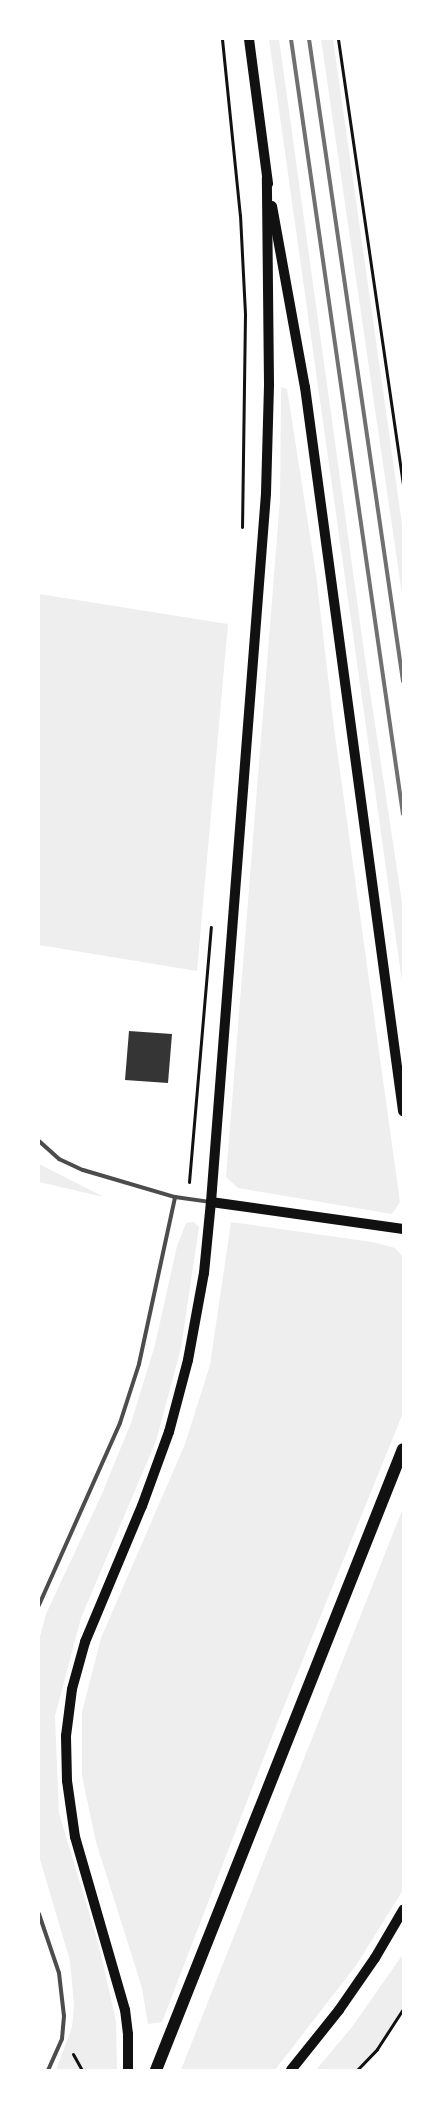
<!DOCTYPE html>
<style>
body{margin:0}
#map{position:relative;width:442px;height:2109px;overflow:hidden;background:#fff;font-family:"Sofia Sans Condensed",sans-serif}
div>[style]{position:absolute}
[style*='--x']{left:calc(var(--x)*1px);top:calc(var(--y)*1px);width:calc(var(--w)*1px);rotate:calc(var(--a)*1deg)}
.green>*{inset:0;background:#eee}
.building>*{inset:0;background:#353535}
.path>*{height:3px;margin:-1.5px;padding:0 1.5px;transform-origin:1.5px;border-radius:1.5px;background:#111}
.service>*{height:4px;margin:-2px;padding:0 2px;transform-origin:2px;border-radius:2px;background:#4c4c4c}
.secondary>*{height:10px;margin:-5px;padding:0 5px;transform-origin:5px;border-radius:5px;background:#111}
.primary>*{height:12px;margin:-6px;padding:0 6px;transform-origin:6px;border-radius:6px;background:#111}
.rail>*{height:4px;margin:-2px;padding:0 2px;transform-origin:2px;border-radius:2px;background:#707070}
span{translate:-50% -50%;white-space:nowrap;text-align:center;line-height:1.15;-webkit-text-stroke:4px #fff;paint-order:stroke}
.frame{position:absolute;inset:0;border:40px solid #fff;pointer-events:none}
</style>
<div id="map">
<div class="green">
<div style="clip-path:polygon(269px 39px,279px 39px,365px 658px,403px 909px,403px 989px)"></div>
<div style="clip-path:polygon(321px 39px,333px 39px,403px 531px,403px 601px)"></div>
<div style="clip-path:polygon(281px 387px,287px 389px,316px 574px,334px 728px,400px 1202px,392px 1214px,238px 1188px,226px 1177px,280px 500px)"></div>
<div style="clip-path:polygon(39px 594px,228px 624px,197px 971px,39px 945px)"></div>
<div style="clip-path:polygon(39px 1164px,104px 1197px,39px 1182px)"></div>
<div style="clip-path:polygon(194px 1222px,199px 1227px,181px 1348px,156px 1441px,81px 1618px,55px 1716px,59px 1813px,99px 1946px,116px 2021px,117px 2070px,56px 2070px,72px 2027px,74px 2005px,70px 1961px,39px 1856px,39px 1640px,46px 1614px,101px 1496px,131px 1423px,155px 1345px,177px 1246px,186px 1223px)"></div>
<div style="clip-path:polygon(231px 1222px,372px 1242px,395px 1248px,403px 1257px,403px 1413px,278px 1721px,162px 2022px,148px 2024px,142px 1988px,96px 1842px,82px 1776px,82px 1712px,101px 1638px,185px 1444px,210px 1365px)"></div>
<div style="clip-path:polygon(403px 1508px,403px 1890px,357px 1964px,275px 2070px,181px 2070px)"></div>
<div style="clip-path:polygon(403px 1954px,403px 2009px,377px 2049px,357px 2070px,316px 2070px,352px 2027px)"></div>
</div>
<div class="building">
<div style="clip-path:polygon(129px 1031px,172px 1034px,168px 1083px,125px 1080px)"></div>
</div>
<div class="path">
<div style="--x:222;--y:39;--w:177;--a:84.2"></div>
<div style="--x:240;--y:215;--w:99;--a:87.1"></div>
<div style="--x:245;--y:314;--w:213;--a:90.8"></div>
<div style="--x:338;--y:39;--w:451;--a:81.7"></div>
<div style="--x:189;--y:1182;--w:256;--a:-85.1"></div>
<div style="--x:73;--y:2054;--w:18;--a:61"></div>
<div style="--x:357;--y:2070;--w:29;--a:-46"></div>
<div style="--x:377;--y:2049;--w:48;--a:-57"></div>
</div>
<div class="service">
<div style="--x:39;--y:1141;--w:27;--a:42"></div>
<div style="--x:59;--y:1159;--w:26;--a:25"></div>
<div style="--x:83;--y:1170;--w:96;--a:16.4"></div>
<div style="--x:175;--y:1197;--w:35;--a:8"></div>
<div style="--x:39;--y:1605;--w:199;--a:-66"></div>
<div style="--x:120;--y:1423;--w:62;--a:-72.1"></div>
<div style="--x:139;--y:1364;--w:171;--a:-77.8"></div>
<div style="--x:39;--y:1914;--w:62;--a:71.3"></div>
<div style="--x:59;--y:1973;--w:43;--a:83.4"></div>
<div style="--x:64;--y:2016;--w:23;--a:95"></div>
<div style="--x:62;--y:2039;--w:34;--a:114"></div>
</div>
<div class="secondary">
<div style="--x:249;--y:39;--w:146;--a:82.5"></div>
<div style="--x:272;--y:206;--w:184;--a:79.7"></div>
<div style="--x:305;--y:387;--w:731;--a:82.29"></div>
<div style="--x:211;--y:1202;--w:194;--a:8"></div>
<div style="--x:128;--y:2070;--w:36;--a:-90"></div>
<div style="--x:128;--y:2034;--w:24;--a:-97"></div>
<div style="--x:125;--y:2010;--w:180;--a:-106.1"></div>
<div style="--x:75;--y:1837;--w:57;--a:-98.1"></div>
<div style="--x:67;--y:1781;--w:45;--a:-91.3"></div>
<div style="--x:66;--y:1736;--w:47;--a:-82.7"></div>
<div style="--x:72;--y:1689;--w:49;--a:-74.5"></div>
<div style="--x:85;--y:1642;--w:147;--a:-67.3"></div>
<div style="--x:142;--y:1506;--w:79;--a:-70"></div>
<div style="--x:169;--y:1432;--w:74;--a:-75.2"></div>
<div style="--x:188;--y:1360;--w:88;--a:-79.6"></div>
<div style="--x:204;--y:1273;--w:71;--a:-84.4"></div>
<div style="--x:211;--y:1202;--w:711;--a:-85.56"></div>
<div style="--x:266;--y:493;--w:109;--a:-88.4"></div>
<div style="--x:269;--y:384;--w:206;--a:-90.6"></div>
<div style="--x:291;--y:2070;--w:77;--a:-51.3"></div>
<div style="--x:339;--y:2010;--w:63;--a:-55.3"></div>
<div style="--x:375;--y:1958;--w:56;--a:-59.7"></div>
</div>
<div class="primary">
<div style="--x:156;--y:2070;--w:668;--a:-68.31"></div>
</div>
<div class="rail">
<div style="--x:291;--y:39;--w:783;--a:81.78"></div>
<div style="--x:309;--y:39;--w:649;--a:81.67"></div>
</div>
<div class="frame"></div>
</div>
